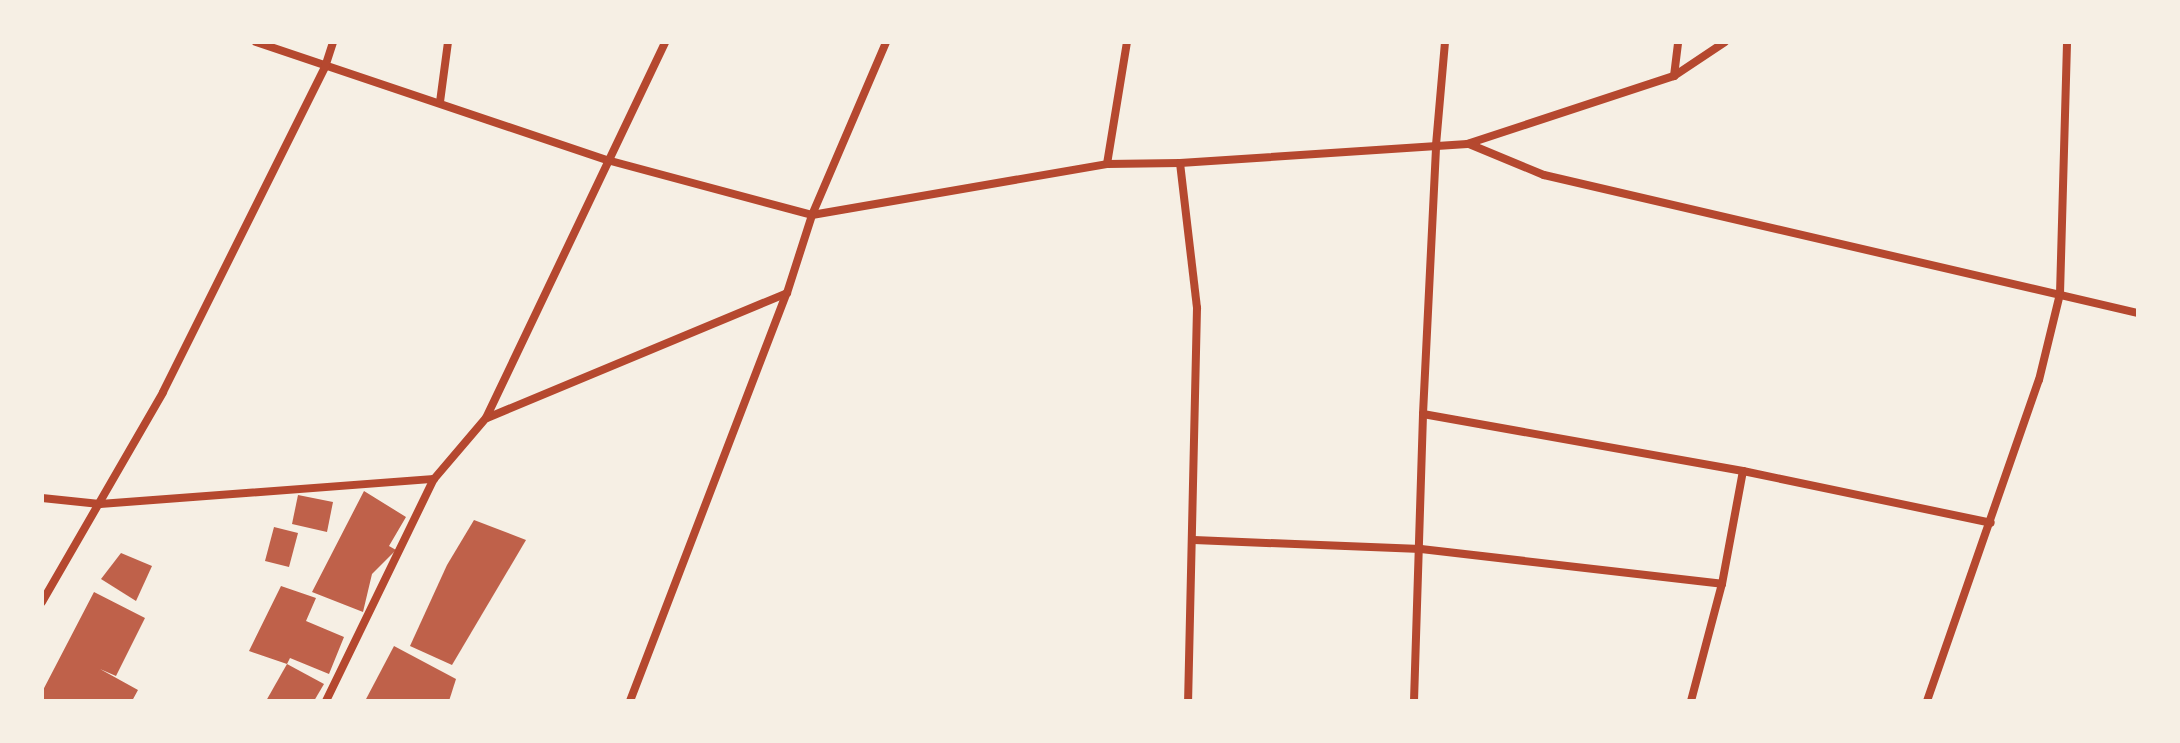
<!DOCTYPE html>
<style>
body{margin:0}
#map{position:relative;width:2180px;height:743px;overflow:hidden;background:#f6efe4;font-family:Inter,sans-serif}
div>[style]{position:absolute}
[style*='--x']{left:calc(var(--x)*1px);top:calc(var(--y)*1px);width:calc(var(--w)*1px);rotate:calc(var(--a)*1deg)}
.building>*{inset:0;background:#bf614a}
.minor>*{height:8px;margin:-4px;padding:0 4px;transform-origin:4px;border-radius:4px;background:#b5482f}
span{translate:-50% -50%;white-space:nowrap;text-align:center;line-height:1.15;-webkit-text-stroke:8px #f6efe4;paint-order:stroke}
.frame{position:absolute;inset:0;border:44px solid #f6efe4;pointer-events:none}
</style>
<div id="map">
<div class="building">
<div style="clip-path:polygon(364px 491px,406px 517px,389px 546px,396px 550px,372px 574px,363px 612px,312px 592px)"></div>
<div style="clip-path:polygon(298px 495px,333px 502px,327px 532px,292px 524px)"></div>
<div style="clip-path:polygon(474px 520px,526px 540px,452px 665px,410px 646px,447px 565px)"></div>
<div style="clip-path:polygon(274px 527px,298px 533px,289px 567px,265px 561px)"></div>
<div style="clip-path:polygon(121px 553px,152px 566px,136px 601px,101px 579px)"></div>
<div style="clip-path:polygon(281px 586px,316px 598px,306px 621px,344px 637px,329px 674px,290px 658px,287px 664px,249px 651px)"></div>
<div style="clip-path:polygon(94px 592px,145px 618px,116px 676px,100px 669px,138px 690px,132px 701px,42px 701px,42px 692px)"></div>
<div style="clip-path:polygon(394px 646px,456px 679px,449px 701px,365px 701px)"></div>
<div style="clip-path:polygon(287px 664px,324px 684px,314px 701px,266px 701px)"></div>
</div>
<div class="minor">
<div style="--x:256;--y:42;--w:370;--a:18.6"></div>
<div style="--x:607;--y:160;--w:212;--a:15"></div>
<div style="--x:812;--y:215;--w:299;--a:-9.8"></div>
<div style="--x:1107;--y:164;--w:73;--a:-0.8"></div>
<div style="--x:1180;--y:163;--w:288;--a:-3.8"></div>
<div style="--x:1467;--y:144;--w:218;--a:-18.2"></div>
<div style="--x:1674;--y:76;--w:61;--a:-33.7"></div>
<div style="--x:1674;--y:76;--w:34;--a:-83"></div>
<div style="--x:440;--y:102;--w:61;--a:-82.4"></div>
<div style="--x:1469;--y:144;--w:81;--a:22.5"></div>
<div style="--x:1544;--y:175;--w:610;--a:13.08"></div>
<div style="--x:1180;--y:163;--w:146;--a:83.3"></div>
<div style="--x:1197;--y:308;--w:393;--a:91.3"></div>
<div style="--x:1107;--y:164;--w:124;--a:-80.7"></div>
<div style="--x:1423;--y:414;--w:325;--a:10.1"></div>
<div style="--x:1743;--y:471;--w:253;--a:11.8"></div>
<div style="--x:487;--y:418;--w:325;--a:-22.6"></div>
<div style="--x:42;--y:498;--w:58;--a:5.9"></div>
<div style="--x:100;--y:504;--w:335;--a:-4.3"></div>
<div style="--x:1194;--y:540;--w:227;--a:2.3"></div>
<div style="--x:1421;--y:549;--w:303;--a:6.6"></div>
<div style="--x:42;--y:602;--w:242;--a:-60"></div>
<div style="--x:163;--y:392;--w:363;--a:-63.5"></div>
<div style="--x:325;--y:67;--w:26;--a:-72"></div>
<div style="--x:326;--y:701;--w:247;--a:-64.1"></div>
<div style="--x:434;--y:479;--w:80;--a:-49.6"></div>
<div style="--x:486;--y:418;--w:416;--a:-64.5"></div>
<div style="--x:630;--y:701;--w:437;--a:-69"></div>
<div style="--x:787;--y:293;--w:82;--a:-72.2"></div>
<div style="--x:812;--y:215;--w:188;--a:-66.8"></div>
<div style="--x:1414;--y:701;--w:287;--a:-88.2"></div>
<div style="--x:1423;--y:414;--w:269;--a:-87.2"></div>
<div style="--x:1436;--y:145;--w:103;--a:-85"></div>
<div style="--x:1691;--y:701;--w:121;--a:-75.2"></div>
<div style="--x:1722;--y:584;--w:115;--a:-79.5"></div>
<div style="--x:1927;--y:701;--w:340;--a:-70.8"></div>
<div style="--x:2039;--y:380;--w:89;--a:-76.3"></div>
<div style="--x:2060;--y:294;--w:252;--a:-88.4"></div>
</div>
<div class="frame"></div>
</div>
